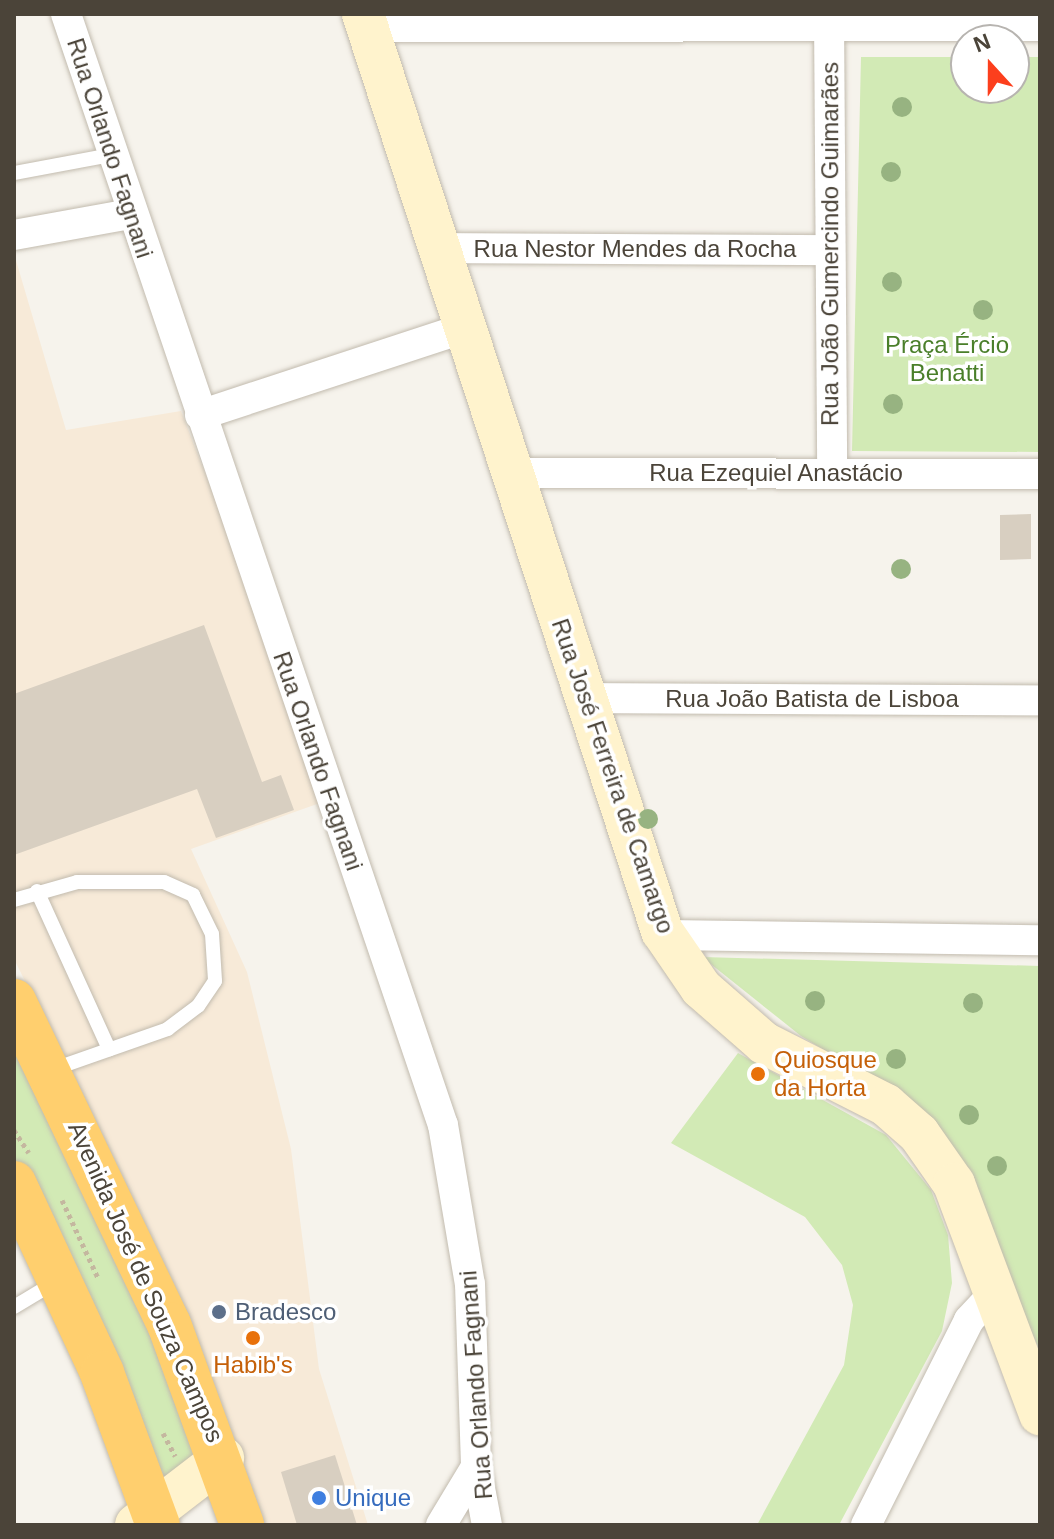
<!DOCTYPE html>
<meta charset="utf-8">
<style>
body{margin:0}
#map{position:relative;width:1054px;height:1539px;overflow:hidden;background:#f6f3ec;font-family:Arial,sans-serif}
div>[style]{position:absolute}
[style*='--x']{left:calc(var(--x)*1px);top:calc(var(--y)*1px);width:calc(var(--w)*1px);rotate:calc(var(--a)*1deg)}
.commercial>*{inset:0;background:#f7ead8}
.green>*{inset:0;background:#d2eab5}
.building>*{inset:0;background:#d8cfc1}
.path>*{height:5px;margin-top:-2.5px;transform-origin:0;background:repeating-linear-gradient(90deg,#c4b79f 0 4px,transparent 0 8px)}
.roads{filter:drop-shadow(0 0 2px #c2bbae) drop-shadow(0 0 2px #c2bbae)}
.lane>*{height:14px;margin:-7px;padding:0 7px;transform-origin:7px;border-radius:7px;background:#fff}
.street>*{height:30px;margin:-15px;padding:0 15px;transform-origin:15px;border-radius:15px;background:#fff}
.secondary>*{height:42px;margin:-21px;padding:0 21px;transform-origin:21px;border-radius:21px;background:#fff3cd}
.highway>*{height:44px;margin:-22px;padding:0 22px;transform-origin:22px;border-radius:22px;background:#ffcf6e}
.trees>*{width:20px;height:20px;margin:-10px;border-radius:50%;background:#97b381}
.dots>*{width:22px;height:22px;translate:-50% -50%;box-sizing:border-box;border:4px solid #fff;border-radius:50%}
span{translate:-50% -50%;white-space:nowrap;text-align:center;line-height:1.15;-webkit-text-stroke:7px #fff;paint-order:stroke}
.street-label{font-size:24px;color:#4b4439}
.park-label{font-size:24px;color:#4a7f2a}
.food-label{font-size:24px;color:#c56008}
.left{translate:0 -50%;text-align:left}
.service-label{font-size:24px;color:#4e5e75}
.shop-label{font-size:24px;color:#366cbe}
.frame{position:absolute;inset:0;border:16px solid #4b4439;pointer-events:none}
.north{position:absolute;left:950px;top:24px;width:80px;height:80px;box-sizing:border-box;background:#fff;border:2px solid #b7b4b0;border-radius:50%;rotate:339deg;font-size:22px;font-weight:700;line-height:32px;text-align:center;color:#4b4439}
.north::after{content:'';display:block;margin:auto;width:28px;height:36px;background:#fc3f1d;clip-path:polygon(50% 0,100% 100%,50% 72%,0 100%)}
</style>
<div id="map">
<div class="commercial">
<div style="clip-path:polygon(15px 257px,66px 430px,181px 411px,331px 799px,191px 849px,247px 972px,291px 1149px,319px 1369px,368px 1525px,254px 1525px,118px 1167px,14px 959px)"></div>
</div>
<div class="green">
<div style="clip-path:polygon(861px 57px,966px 57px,966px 88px,1014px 88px,1014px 57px,1040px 57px,1040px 452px,852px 451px)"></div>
<div style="clip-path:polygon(702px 957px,1040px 966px,1040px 1351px,985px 1228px,882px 1085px,801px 1036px)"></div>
<div style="clip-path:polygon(14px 1026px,211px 1455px,160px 1491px,14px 1160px)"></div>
<div style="clip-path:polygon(738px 1053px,886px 1135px,931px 1190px,948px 1235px,952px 1283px,942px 1331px,839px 1525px,757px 1525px,844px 1365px,853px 1305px,842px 1265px,805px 1217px,671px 1143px)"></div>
</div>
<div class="building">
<div style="clip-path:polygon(1031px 514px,1031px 559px,1000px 560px,1000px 515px)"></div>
<div style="clip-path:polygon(204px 625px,262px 782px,281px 775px,294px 810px,216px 838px,197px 789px,14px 855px,14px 694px)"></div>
<div style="clip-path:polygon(335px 1455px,357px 1525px,297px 1525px,281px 1472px)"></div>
</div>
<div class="path">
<div style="--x:14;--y:1130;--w:27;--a:57"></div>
<div style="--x:62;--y:1200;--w:86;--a:65.2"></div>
<div style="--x:163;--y:1433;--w:26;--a:62"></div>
</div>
<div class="roads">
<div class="lane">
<div style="--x:14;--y:173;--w:99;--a:-10.5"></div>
<div style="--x:37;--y:891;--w:174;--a:65.5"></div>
<div style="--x:14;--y:900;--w:66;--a:-15.9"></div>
<div style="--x:77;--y:882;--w:87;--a:0"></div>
<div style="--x:164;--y:882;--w:32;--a:24"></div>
<div style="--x:193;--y:895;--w:43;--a:64"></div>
<div style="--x:212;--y:934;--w:47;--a:86.3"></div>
<div style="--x:215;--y:981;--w:30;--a:124"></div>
<div style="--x:198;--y:1006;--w:38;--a:143"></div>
<div style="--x:168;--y:1029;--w:124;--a:160.7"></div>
<div style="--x:14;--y:1307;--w:47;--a:-31"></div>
</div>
<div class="street">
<div style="--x:66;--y:14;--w:1173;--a:71.26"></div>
<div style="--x:443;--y:1125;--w:161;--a:80.4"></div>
<div style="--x:470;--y:1284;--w:183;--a:88.1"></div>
<div style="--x:476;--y:1467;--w:59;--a:79.3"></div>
<div style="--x:829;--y:14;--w:460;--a:89.6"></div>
<div style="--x:367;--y:27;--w:673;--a:-0.09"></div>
<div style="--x:14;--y:235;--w:118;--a:-10.3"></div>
<div style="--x:439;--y:248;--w:391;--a:0.3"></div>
<div style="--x:200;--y:415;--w:278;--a:-18.2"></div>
<div style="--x:511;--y:473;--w:529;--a:0.11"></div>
<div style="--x:585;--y:698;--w:455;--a:0.3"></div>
<div style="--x:665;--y:935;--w:375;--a:0.8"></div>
<div style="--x:441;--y:1525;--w:68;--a:-58.9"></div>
<div style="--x:866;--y:1525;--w:229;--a:-63.3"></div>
<div style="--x:969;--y:1320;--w:34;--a:-47"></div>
</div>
<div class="secondary">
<div style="--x:363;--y:14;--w:965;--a:71.94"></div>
<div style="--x:662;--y:931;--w:69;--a:55.6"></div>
<div style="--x:701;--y:988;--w:84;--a:41.1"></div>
<div style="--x:764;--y:1043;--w:137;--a:26.9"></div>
<div style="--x:886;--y:1105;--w:44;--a:41.3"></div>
<div style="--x:919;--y:1134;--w:61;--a:55"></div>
<div style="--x:954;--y:1184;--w:246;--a:69.5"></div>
<div style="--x:136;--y:1525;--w:110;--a:-37.6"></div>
</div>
<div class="highway">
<div style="--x:14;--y:1001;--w:358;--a:64.4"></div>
<div style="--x:169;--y:1324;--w:214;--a:70"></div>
<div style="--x:14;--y:1183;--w:209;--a:65.1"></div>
<div style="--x:102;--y:1373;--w:162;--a:69.8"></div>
</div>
</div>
<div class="trees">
<div style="left:902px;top:107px"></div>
<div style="left:891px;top:172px"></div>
<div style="left:892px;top:282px"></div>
<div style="left:983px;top:310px"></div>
<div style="left:893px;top:404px"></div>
<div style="left:901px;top:569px"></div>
<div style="left:648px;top:819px"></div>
<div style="left:815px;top:1001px"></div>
<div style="left:973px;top:1003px"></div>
<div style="left:896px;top:1059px"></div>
<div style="left:969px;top:1115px"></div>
<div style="left:997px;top:1166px"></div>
</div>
<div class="dots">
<div style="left:758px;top:1074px;background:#e8710a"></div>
<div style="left:219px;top:1312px;background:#5c6f8a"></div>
<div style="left:253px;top:1338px;background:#e8710a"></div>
<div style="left:319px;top:1498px;background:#3f7fe0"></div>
</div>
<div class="street-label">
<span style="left:110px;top:148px;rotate:72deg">Rua Orlando Fagnani</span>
<span style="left:830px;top:244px;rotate:-90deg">Rua João Gumercindo Guimarães</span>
<span style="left:635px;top:249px">Rua Nestor Mendes da Rocha</span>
<span style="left:776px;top:473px">Rua Ezequiel Anastácio</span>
<span style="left:812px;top:699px">Rua João Batista de Lisboa</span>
<span style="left:318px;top:761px;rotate:71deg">Rua Orlando Fagnani</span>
<span style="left:613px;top:776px;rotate:71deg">Rua José Ferreira de Camargo</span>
<span style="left:146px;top:1282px;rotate:66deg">Avenida José de Souza Campos</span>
<span style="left:476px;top:1385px;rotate:-94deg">Rua Orlando Fagnani</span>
</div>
<div class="park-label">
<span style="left:947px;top:359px">Praça Ércio<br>Benatti</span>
</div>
<div class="food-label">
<span class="left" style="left:774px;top:1074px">Quiosque<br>da Horta</span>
<span style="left:253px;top:1365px">Habib's</span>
</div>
<div class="service-label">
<span class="left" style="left:235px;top:1312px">Bradesco</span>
</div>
<div class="shop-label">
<span class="left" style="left:335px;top:1498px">Unique</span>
</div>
<div class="frame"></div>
<div class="north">N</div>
</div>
